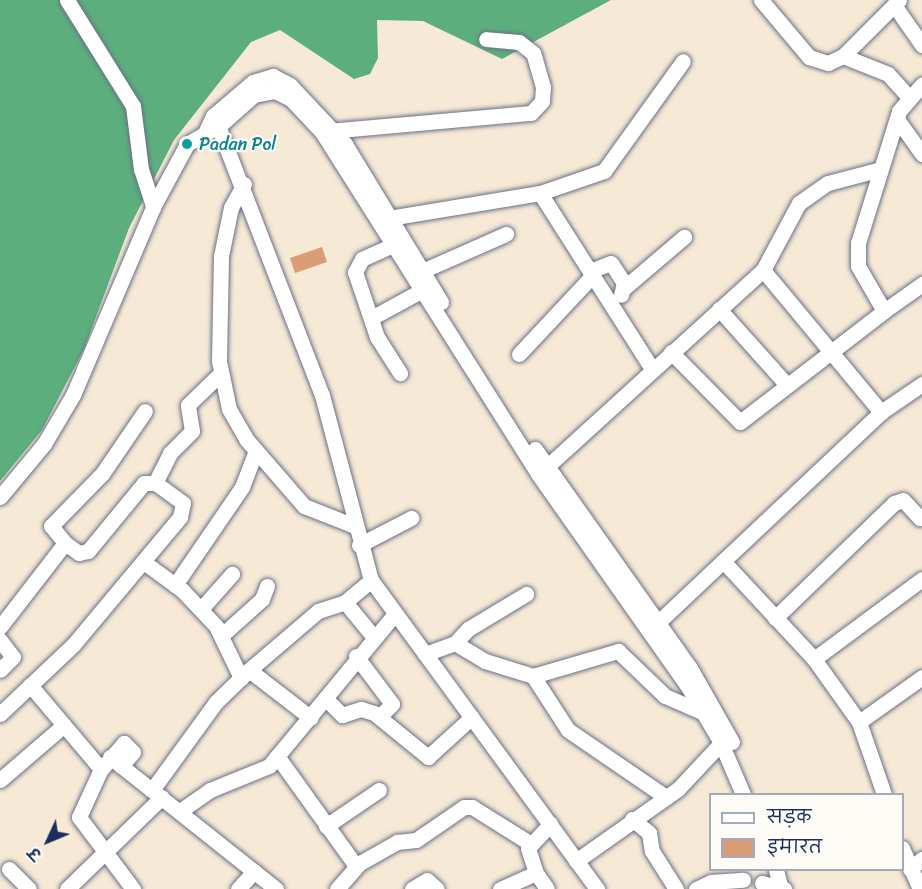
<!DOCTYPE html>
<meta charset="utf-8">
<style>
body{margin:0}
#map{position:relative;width:922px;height:889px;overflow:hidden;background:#f6e9d5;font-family:Sriracha,"Playpen Sans Deva",sans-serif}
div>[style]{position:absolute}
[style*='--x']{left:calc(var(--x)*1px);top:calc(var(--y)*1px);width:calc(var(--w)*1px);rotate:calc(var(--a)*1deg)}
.forest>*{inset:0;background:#5caf7c}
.building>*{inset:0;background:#d89d77}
.roads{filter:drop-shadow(0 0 2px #687088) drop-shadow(0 0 2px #687088)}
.minor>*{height:15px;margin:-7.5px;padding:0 7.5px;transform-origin:7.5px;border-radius:7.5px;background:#fff}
.dots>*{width:16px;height:16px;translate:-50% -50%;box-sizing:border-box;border:3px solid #fdfcf7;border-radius:50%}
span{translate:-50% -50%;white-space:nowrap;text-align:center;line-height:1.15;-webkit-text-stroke:4.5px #fdfcf7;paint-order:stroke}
.culture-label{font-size:18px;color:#0d838f}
.left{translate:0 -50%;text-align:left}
.legend{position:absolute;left:709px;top:793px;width:195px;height:78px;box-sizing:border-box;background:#fdfcf7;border:2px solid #a3aaba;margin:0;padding:8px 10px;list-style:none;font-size:18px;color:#1b2f5e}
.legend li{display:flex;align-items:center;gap:12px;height:30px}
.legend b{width:30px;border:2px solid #a3aaba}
.north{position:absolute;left:18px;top:811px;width:60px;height:60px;-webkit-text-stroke:4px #fdfcf7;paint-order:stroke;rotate:226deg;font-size:16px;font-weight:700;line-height:24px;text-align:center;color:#1b2f5e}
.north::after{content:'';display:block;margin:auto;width:21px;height:27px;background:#1b2f5e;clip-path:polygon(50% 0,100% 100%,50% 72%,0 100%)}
</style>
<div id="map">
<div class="forest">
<div style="clip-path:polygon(0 0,611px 0,502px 59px,423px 21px,377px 20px,378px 58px,370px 74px,354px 79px,280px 30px,251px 42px,174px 140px,129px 228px,84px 349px,42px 430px,0 481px)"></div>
</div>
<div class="building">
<div style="clip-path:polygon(322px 247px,327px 262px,295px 273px,290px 258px)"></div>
</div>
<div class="roads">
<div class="minor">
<div style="--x:67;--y:0;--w:125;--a:58.1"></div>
<div style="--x:133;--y:106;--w:64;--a:82.8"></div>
<div style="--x:141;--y:169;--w:40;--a:72"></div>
<div style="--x:761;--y:0;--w:75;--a:49.9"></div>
<div style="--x:809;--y:57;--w:20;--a:18"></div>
<div style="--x:828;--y:63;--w:17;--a:-25"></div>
<div style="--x:843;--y:56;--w:79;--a:-45"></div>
<div style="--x:894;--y:5;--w:49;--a:55"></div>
<div style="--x:843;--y:56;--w:48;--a:21.8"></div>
<div style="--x:888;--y:74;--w:31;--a:48"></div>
<div style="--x:215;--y:118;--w:297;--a:68.9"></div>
<div style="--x:322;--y:395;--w:191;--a:75.2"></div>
<div style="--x:371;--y:580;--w:383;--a:53.8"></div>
<div style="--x:897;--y:119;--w:43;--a:54.5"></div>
<div style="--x:328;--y:131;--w:204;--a:-5.1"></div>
<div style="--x:531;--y:113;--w:16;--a:-47"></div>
<div style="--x:542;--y:101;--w:14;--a:-86"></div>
<div style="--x:543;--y:87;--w:35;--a:-106"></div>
<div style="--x:533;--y:53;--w:18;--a:-142"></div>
<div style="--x:519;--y:42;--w:33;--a:-175"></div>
<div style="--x:205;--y:133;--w:19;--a:-65"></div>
<div style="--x:213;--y:116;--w:52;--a:-40.4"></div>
<div style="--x:253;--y:82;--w:21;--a:-17"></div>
<div style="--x:273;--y:76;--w:19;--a:28"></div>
<div style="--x:290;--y:85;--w:81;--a:47"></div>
<div style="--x:345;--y:144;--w:185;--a:58.7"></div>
<div style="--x:244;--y:184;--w:26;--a:119"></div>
<div style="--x:231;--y:207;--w:50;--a:101.5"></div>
<div style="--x:221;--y:256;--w:105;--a:91.1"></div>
<div style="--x:219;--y:361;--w:49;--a:78.2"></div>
<div style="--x:229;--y:409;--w:34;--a:60"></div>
<div style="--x:246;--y:439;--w:89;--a:49.1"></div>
<div style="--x:304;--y:506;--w:52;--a:21.6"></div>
<div style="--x:540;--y:193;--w:68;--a:-19"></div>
<div style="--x:604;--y:171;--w:135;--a:-54.3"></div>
<div style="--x:389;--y:218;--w:153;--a:-9.4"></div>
<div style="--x:540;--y:193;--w:209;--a:57.5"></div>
<div style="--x:393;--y:245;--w:34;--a:156"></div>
<div style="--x:362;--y:259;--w:15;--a:118"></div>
<div style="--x:355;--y:272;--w:69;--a:71.3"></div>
<div style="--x:377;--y:337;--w:43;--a:57.4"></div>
<div style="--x:763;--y:270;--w:76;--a:-61.8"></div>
<div style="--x:799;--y:203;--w:35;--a:-35"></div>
<div style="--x:828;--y:183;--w:51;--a:-14.9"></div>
<div style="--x:422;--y:271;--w:92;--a:-23.8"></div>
<div style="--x:590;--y:271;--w:22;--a:-21"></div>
<div style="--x:611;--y:263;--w:24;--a:57"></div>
<div style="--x:624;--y:283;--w:12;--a:104"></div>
<div style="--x:624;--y:288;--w:79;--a:-40.4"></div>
<div style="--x:719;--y:309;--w:102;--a:48.2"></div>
<div style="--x:884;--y:311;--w:47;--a:-35.4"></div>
<div style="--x:373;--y:317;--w:63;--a:-28.6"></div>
<div style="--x:671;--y:352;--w:98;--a:45.4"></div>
<div style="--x:740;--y:422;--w:182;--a:-37.6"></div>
<div style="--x:884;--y:311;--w:52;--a:-120"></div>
<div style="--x:858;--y:266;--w:23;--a:-90"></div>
<div style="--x:858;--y:243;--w:138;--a:-72.7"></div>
<div style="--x:899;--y:111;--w:35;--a:-49"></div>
<div style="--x:519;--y:354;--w:107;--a:-46.9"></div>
<div style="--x:535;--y:449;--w:268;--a:54.7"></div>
<div style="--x:690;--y:668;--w:85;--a:60.4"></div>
<div style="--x:541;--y:472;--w:300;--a:-42.3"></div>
<div style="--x:763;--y:270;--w:185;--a:50.3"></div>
<div style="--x:0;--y:497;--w:69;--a:-50.3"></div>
<div style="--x:44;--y:444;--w:57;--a:-59.4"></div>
<div style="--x:73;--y:395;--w:204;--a:-66.9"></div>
<div style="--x:153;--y:207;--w:72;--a:-61.6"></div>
<div style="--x:187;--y:144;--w:39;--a:-30"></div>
<div style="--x:221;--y:124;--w:44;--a:-41.3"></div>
<div style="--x:254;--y:95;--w:21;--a:-11"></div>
<div style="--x:275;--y:91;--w:18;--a:27"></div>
<div style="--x:291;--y:99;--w:45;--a:46.8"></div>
<div style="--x:322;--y:132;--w:404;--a:57.7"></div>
<div style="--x:538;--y:474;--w:258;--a:54.8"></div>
<div style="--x:687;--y:685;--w:67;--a:59.6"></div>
<div style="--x:721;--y:743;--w:56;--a:66.7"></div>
<div style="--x:65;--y:543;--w:22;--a:-129"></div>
<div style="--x:51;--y:526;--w:73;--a:-45.6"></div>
<div style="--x:102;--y:474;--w:76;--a:-55.7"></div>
<div style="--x:359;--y:545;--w:59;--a:-27.4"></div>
<div style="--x:723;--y:561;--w:134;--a:47.1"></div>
<div style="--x:814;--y:659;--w:77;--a:54.5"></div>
<div style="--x:859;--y:722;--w:76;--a:70.9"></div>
<div style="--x:145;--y:563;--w:46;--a:36.1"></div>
<div style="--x:182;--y:590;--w:50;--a:46.6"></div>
<div style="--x:216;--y:626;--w:58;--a:64.3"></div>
<div style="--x:175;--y:585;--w:119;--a:-55.6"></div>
<div style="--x:242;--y:487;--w:39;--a:-69"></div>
<div style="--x:345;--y:602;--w:43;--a:50.7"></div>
<div style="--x:201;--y:609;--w:47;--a:-48.5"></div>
<div style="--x:775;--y:618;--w:165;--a:-44"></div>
<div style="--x:894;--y:503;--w:9;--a:-18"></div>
<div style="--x:903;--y:500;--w:25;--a:47"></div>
<div style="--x:0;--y:627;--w:106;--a:-52.3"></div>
<div style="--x:65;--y:543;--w:17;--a:36"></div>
<div style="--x:79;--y:553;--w:9;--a:-13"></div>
<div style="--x:88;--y:551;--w:88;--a:-50.5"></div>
<div style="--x:144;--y:483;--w:11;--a:0"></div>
<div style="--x:651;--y:629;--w:316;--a:-43.3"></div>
<div style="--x:881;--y:412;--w:50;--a:-34.3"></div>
<div style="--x:222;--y:635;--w:54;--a:-42"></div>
<div style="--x:262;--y:599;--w:14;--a:-69"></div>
<div style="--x:0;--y:640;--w:21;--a:53"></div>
<div style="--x:13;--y:657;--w:18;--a:135"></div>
<div style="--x:455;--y:643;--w:19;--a:-47"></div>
<div style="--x:468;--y:629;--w:68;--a:-31.1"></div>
<div style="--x:425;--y:654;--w:32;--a:-20"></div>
<div style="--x:455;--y:643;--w:35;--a:31"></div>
<div style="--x:485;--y:661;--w:50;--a:17.4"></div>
<div style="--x:533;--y:676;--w:89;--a:-16.4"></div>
<div style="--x:618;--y:651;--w:65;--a:43.8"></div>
<div style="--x:665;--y:696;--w:43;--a:23.6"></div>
<div style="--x:356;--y:656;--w:60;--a:53.1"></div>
<div style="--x:392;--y:704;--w:18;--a:135"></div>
<div style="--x:814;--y:659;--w:134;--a:-36.5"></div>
<div style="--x:249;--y:670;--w:78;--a:37.7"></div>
<div style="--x:533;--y:676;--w:64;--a:57.1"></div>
<div style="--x:568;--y:730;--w:119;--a:34.4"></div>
<div style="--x:30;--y:685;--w:110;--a:49.8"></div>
<div style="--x:326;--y:699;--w:23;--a:45"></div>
<div style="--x:342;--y:715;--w:20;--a:-18"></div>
<div style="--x:361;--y:709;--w:14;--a:17"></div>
<div style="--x:374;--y:713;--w:70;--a:39.2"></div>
<div style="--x:428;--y:757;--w:59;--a:-42.3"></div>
<div style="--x:0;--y:714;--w:100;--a:-43.4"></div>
<div style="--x:73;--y:645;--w:167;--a:-50.1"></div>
<div style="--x:180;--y:517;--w:14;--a:-78"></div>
<div style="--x:183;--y:503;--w:34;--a:-144"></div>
<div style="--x:155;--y:483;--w:34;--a:-63"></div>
<div style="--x:170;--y:453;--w:31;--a:-45"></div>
<div style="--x:192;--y:431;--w:26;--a:-99"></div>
<div style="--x:188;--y:405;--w:45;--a:-44.1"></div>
<div style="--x:859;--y:722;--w:77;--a:-35.5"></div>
<div style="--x:277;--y:756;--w:135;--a:54.3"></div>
<div style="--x:110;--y:757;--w:212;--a:38.5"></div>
<div style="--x:121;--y:766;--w:18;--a:-49"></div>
<div style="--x:133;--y:752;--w:13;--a:-135"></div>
<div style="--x:124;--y:743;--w:35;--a:131"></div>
<div style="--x:101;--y:769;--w:53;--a:114.6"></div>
<div style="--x:79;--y:817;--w:90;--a:53.1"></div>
<div style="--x:0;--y:780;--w:84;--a:-40.7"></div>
<div style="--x:152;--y:790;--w:109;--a:-54"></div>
<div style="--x:216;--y:702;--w:46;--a:-44.1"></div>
<div style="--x:249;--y:670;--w:91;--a:-40.5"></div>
<div style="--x:318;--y:611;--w:28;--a:-18"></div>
<div style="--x:345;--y:602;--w:34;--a:-40"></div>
<div style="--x:180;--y:811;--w:37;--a:-35"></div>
<div style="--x:210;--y:790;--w:64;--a:-22.1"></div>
<div style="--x:269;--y:766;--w:196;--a:-50.4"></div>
<div style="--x:632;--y:819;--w:22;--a:39"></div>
<div style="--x:649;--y:833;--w:18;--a:81"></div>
<div style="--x:652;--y:851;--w:45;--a:57.7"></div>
<div style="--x:326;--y:826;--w:64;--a:-34.2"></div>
<div style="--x:902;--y:848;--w:45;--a:66.3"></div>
<div style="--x:576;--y:861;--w:125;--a:-35.2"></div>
<div style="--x:678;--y:789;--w:63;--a:-46.9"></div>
<div style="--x:9;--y:869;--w:28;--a:45"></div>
<div style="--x:910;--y:869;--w:16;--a:-40"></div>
<div style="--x:776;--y:870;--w:20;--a:75"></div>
<div style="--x:536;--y:873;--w:26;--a:-108"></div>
<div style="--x:528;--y:848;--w:33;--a:-47"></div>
<div style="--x:762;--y:883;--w:23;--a:15"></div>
<div style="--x:67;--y:889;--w:132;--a:-44.1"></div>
<div style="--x:238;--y:889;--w:24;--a:-48"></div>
<div style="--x:337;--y:889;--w:35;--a:-49"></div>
<div style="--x:360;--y:863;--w:43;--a:-29.6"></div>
<div style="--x:397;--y:842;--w:19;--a:-6"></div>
<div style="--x:416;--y:840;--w:58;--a:-34.5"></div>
<div style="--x:464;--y:807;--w:8;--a:0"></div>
<div style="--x:472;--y:807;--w:70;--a:32.1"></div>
<div style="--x:412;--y:889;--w:17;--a:-31"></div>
<div style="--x:427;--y:880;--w:13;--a:42"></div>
<div style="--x:500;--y:889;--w:39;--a:-24"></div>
<div style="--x:536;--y:873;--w:19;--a:55"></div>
<div style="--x:696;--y:889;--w:17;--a:-25"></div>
<div style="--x:711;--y:882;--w:32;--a:-4"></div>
</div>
</div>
<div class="dots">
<div style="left:187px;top:144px;background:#0f9aa8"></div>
</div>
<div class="culture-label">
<span class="left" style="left:199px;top:144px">Padan Pol</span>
</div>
<ul class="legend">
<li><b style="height:8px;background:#fff"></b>सड़क</li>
<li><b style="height:16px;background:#d89d77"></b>इमारत</li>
</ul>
<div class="north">उ</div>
</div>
